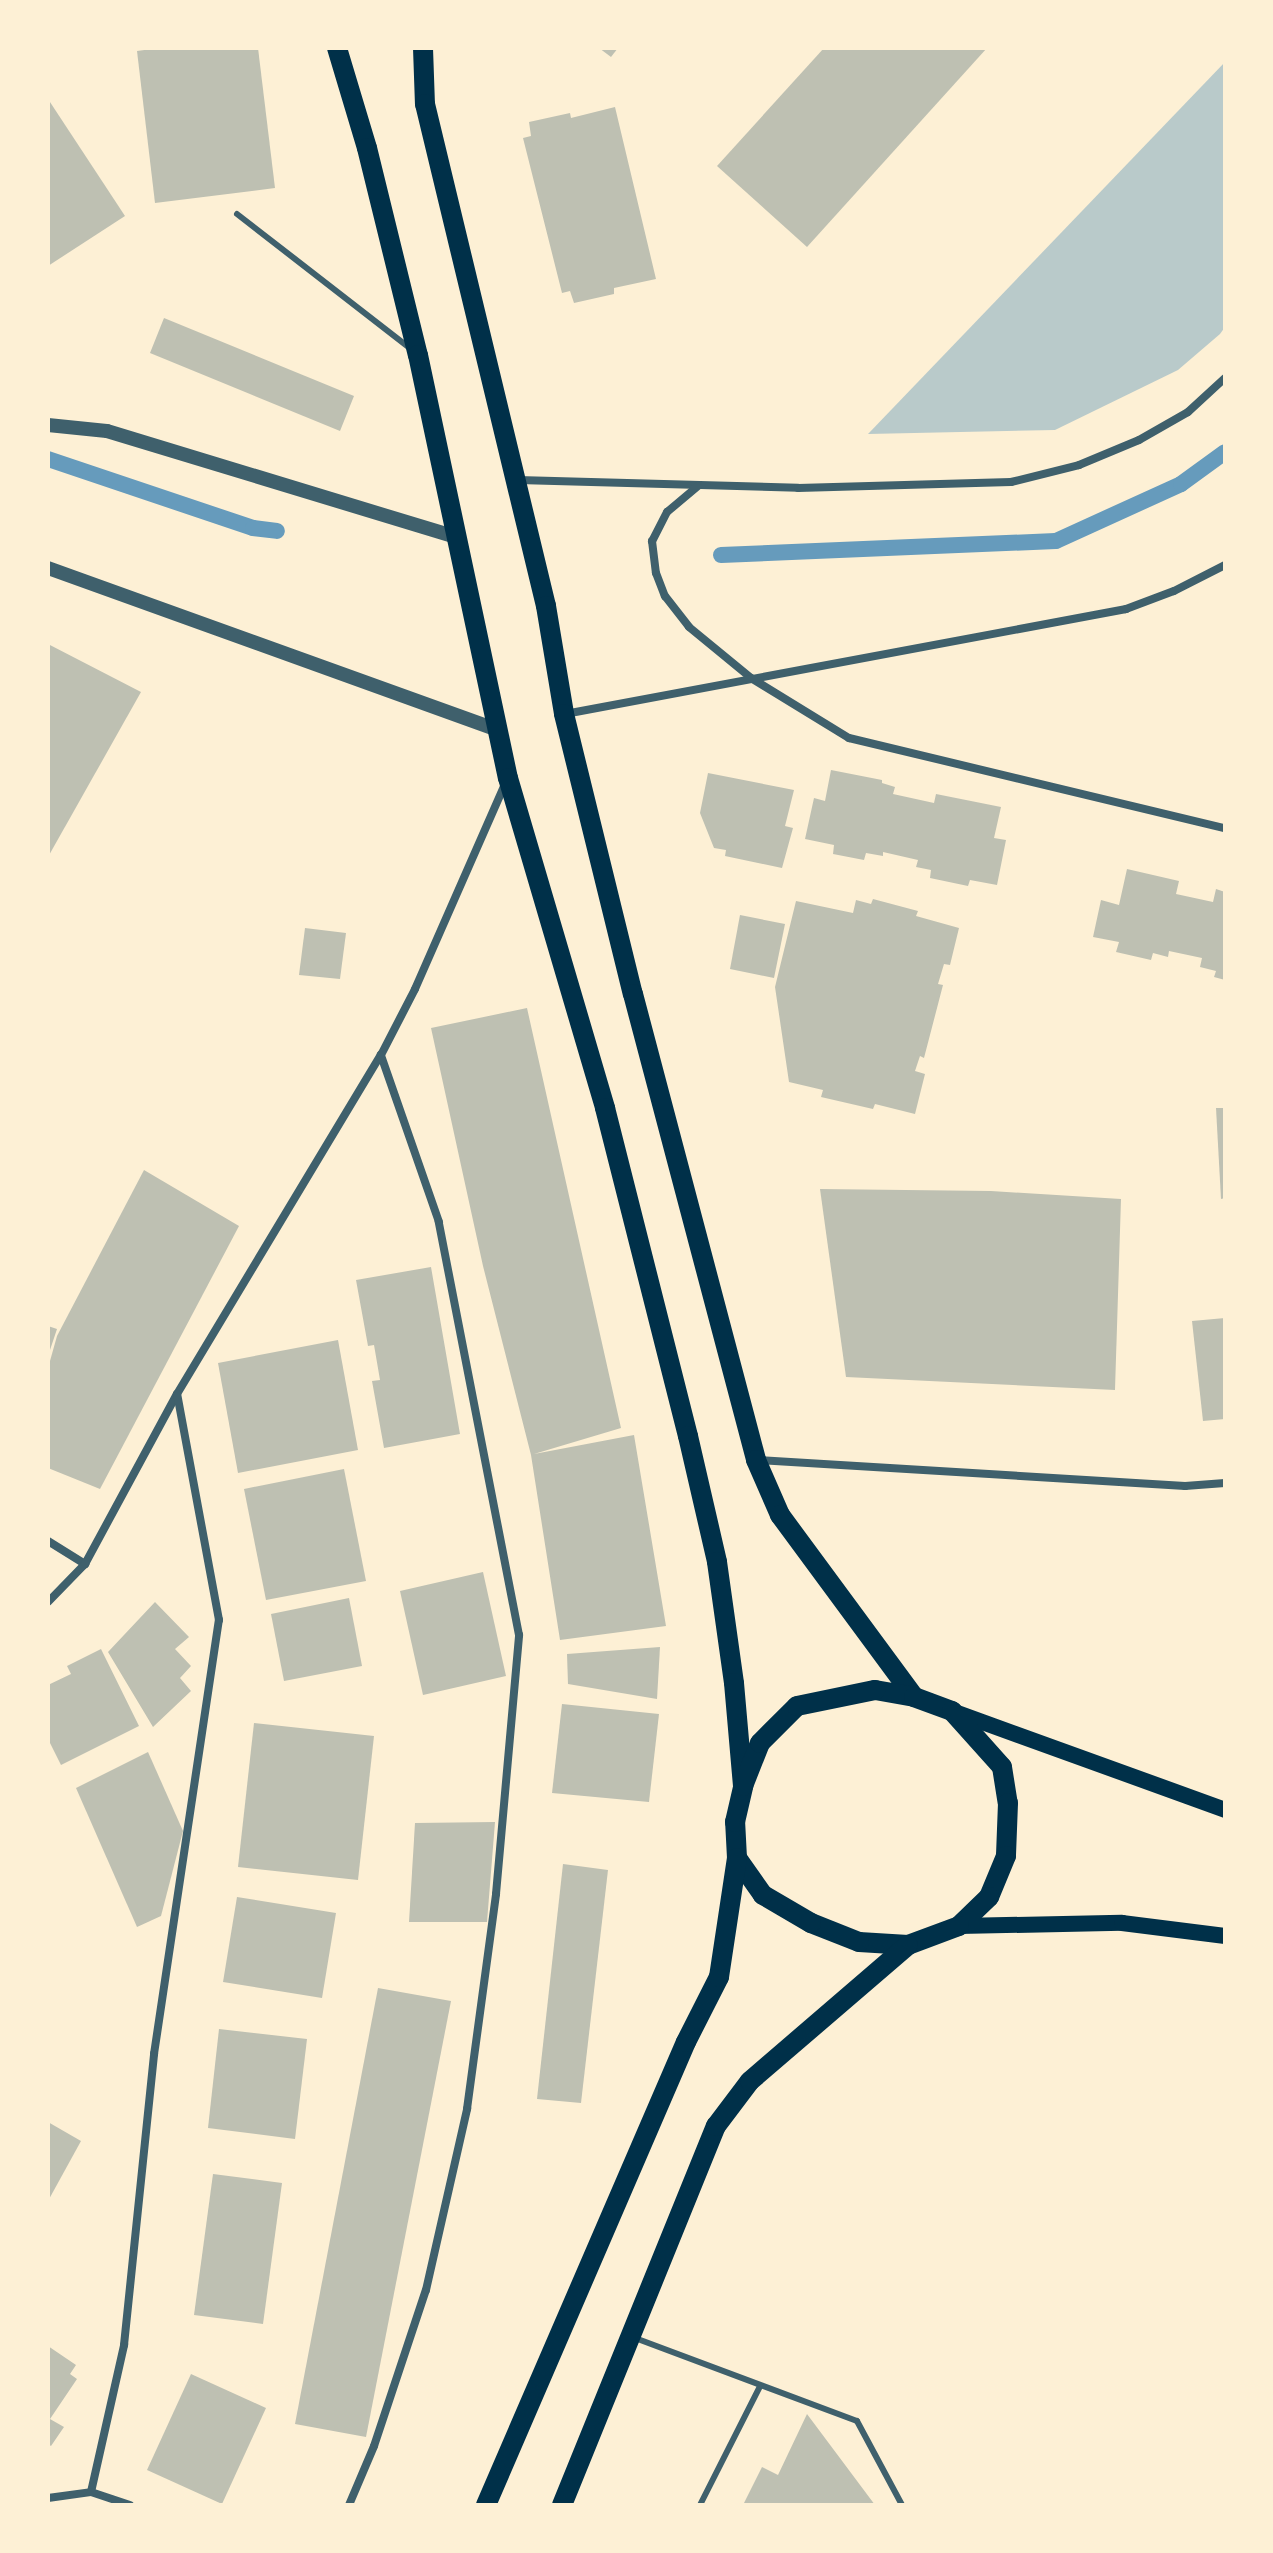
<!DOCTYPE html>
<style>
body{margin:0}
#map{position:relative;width:1273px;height:2553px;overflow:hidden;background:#fdf0d5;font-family:"PT Serif",serif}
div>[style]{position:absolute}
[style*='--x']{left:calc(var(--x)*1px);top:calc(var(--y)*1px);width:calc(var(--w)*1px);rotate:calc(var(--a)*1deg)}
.green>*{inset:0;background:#b9caca}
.stream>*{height:16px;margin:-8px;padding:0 8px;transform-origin:8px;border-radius:8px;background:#669bbc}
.building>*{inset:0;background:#bec0b2}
.service>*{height:6px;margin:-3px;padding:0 3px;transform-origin:3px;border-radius:3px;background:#3f606c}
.minor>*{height:8px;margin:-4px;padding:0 4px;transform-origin:4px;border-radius:4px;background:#3f606c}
.tertiary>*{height:14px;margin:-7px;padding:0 7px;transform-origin:7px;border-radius:7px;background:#3f606c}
.secondary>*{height:16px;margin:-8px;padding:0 8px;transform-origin:8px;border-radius:8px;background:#003049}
.primary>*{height:20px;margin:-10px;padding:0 10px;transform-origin:10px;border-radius:10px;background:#003049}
span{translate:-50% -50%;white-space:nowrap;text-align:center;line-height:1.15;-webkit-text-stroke:6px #fdf0d5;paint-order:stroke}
.frame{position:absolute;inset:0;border:50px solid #fdf0d5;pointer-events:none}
</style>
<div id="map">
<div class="green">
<div style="clip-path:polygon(1225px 62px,1225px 327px,1220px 334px,1178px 370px,1055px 430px,868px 434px)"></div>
</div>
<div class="stream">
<div style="--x:48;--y:459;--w:216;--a:18.6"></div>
<div style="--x:253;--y:528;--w:24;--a:7"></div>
<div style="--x:721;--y:555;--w:335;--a:-2.4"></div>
<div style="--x:1056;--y:541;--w:137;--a:-24.5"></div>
<div style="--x:1181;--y:484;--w:54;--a:-36"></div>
</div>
<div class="building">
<div style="clip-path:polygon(159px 48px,258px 48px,275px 188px,155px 203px,137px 51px)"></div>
<div style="clip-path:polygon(599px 48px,618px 48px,611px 57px)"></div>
<div style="clip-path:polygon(824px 48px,987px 48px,807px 247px,717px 166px)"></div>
<div style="clip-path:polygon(48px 99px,125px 216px,48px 266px)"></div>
<div style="clip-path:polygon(615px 107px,656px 279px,614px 288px,614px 294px,574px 303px,570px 291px,562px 293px,523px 138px,531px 136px,529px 122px,570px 113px,571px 118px)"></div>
<div style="clip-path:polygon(164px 318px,354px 396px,340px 431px,150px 353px)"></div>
<div style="clip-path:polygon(48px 644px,141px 692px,48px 857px)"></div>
<div style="clip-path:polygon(831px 770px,882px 780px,882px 783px,895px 787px,893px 794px,934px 803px,936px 794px,1001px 807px,994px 838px,1006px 840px,997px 885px,970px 880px,968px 886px,930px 878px,931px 870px,916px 867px,918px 860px,883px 852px,883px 856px,866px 853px,864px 860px,833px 854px,834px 845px,805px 839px,814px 798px,825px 801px)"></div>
<div style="clip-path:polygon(708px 773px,794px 790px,785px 826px,793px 828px,782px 868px,725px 856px,726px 850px,714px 848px,700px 813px)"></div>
<div style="clip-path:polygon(1127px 869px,1179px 881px,1176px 894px,1213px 902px,1216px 889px,1225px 892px,1225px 980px,1214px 977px,1216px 971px,1200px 967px,1202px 958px,1169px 951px,1168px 957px,1153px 953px,1151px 960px,1116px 952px,1119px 942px,1093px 937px,1101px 900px,1119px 905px)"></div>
<div style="clip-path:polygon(873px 899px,918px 911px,916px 916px,959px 928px,950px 965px,944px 964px,938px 984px,943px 985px,924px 1058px,920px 1056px,915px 1071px,925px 1074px,915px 1114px,875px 1104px,873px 1109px,821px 1097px,823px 1090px,789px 1082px,775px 987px,796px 901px,853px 913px,856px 900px,871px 904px)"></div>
<div style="clip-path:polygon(740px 915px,785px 924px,774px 978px,730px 969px)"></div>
<div style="clip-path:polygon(305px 928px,346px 933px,340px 979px,299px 975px)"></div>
<div style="clip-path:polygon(527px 1008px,621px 1428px,534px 1454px,634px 1435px,666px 1626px,560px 1640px,531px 1455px,483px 1266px,431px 1028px)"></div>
<div style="clip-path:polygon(1216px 1108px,1225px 1108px,1225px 1198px,1221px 1199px)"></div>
<div style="clip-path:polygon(144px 1170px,239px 1226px,100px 1489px,48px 1468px,48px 1368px,57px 1336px)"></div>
<div style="clip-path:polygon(820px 1189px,991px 1191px,1121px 1199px,1115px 1390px,846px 1377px)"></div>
<div style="clip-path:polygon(431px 1267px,460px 1434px,384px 1448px,372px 1381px,380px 1380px,374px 1345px,368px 1346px,356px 1280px)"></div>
<div style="clip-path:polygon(1225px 1318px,1225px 1419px,1203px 1421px,1192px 1321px)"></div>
<div style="clip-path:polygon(48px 1326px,57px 1329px,49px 1353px,48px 1353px)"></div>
<div style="clip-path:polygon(338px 1340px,358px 1450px,238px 1473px,218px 1363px)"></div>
<div style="clip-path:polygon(344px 1469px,366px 1581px,266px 1600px,244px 1489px)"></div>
<div style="clip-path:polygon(483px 1572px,506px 1676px,423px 1695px,400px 1591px)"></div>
<div style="clip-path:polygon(349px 1598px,362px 1666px,284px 1681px,271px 1614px)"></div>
<div style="clip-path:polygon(155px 1602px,189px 1637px,175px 1649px,191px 1666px,180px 1678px,191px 1691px,153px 1727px,108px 1652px)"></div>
<div style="clip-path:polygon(660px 1647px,657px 1699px,568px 1684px,567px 1654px)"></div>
<div style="clip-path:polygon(101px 1649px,139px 1726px,61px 1765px,48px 1739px,48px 1685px,71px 1674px,67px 1666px)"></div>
<div style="clip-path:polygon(562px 1704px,659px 1714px,649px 1802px,552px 1793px)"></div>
<div style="clip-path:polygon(254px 1723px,374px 1736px,358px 1880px,238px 1867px)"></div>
<div style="clip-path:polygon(148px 1752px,183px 1831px,161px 1916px,137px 1927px,76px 1788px)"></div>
<div style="clip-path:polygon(495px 1822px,487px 1922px,409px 1922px,415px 1823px)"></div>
<div style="clip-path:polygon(563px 1864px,608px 1870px,581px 2103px,537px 2099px)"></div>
<div style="clip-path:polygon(237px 1897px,336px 1913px,322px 1998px,223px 1982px)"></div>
<div style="clip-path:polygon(378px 1988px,451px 2001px,366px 2437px,295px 2424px)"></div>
<div style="clip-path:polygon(219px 2029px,307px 2039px,295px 2139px,208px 2128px)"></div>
<div style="clip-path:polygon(48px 2122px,81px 2141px,48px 2201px)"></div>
<div style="clip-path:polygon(213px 2174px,282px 2183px,263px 2324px,194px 2315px)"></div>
<div style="clip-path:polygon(48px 2346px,76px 2365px,70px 2374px,77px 2379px,50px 2419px,64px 2427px,51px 2446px,48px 2444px)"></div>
<div style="clip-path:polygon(191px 2374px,266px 2408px,222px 2504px,147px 2470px)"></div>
<div style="clip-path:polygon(807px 2414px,875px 2505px,743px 2505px,762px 2467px,778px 2475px)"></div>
</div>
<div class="service">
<div style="--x:237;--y:214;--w:220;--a:37.8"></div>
<div style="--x:635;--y:2338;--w:237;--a:20.5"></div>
<div style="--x:857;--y:2421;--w:95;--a:61.8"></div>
<div style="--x:700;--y:2505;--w:133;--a:-63.2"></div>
</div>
<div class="minor">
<div style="--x:518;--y:480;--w:280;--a:1.6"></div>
<div style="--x:798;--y:488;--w:213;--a:-1.6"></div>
<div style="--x:1011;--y:482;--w:70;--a:-14"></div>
<div style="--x:1079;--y:465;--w:65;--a:-22.6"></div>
<div style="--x:1139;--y:440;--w:56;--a:-29.7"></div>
<div style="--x:1188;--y:412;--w:50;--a:-42.6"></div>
<div style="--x:698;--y:486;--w:40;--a:140"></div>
<div style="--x:667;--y:512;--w:33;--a:117"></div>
<div style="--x:652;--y:541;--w:32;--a:83"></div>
<div style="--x:656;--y:573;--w:25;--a:69"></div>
<div style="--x:665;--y:596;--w:39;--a:52"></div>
<div style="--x:689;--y:627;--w:80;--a:39.4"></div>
<div style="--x:751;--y:678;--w:115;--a:31.5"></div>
<div style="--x:849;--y:738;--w:387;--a:13.5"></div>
<div style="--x:565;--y:714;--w:571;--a:-10.6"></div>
<div style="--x:1126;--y:609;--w:51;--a:-20.6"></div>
<div style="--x:1174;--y:591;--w:57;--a:-27"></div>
<div style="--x:759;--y:1460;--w:427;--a:3.5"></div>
<div style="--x:1185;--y:1486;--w:40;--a:-4.3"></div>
<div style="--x:48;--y:1541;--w:44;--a:31.9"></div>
<div style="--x:48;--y:1602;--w:53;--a:-45.8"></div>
<div style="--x:85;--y:1564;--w:193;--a:-61.6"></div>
<div style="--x:177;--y:1394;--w:396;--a:-59"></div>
<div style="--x:381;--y:1055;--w:74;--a:-62.7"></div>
<div style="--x:415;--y:989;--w:226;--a:-66.3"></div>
<div style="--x:91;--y:2492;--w:151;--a:-77.3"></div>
<div style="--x:124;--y:2345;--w:293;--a:-84.1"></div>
<div style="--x:154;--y:2054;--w:439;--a:-81.5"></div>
<div style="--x:219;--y:1620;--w:230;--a:-100.5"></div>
<div style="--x:48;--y:2498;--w:43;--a:-7.9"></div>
<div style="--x:91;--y:2492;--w:41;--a:18.4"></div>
<div style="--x:349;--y:2505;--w:64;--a:-67"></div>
<div style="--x:374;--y:2446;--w:164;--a:-71.6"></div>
<div style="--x:426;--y:2290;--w:186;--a:-77.2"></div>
<div style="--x:467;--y:2109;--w:217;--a:-82.3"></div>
<div style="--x:496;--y:1894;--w:260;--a:-84.9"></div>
<div style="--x:519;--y:1635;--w:421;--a:-101"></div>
<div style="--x:439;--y:1222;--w:177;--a:-109.2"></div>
</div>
<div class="tertiary">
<div style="--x:48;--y:425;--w:59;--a:5.8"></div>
<div style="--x:107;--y:431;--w:364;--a:16.9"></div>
<div style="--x:48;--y:568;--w:477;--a:19.8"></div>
</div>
<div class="secondary">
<div style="--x:952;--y:1711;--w:290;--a:19.9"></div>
<div style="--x:959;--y:1926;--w:163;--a:-1.1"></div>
<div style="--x:1122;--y:1923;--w:104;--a:7.2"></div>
</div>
<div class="primary">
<div style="--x:337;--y:48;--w:104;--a:73.3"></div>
<div style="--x:367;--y:148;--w:213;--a:76.2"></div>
<div style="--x:418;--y:355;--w:432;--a:78"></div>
<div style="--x:508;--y:778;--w:344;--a:73.6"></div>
<div style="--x:605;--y:1108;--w:338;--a:75.8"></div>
<div style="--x:688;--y:1436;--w:129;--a:77"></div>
<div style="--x:717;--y:1562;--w:122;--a:82"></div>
<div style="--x:734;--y:1683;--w:103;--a:85"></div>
<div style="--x:423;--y:48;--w:56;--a:88"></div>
<div style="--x:425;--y:104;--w:516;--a:76.45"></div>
<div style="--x:546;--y:606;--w:109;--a:80.5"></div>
<div style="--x:564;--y:714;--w:288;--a:76.2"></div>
<div style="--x:633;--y:994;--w:482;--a:75.2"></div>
<div style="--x:756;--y:1460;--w:60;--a:66.4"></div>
<div style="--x:780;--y:1515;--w:226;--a:53.6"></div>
<div style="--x:875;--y:1690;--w:40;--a:10"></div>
<div style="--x:914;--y:1697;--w:40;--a:20.2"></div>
<div style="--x:952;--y:1711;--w:75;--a:48.2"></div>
<div style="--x:1002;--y:1767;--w:36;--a:81"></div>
<div style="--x:1008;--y:1803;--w:53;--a:92.2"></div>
<div style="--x:1006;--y:1856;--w:44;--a:112.5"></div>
<div style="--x:989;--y:1897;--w:42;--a:136"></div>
<div style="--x:959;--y:1926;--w:54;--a:159.6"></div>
<div style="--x:908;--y:1945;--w:49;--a:-176.5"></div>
<div style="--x:859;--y:1942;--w:52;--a:-158.4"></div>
<div style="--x:811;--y:1923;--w:56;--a:-149.7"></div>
<div style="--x:763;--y:1895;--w:45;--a:-125.1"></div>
<div style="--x:737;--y:1858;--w:36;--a:-93"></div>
<div style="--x:735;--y:1822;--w:37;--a:-77"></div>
<div style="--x:743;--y:1786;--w:46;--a:-68.4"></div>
<div style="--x:760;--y:1743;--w:52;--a:-45"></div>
<div style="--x:797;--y:1706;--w:80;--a:-11.6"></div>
<div style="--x:486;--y:2505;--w:504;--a:-66.64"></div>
<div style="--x:686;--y:2042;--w:73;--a:-63.1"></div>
<div style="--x:719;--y:1977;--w:120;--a:-81.4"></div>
<div style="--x:562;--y:2505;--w:409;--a:-67.9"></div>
<div style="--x:716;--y:2126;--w:56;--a:-52.9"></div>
<div style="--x:750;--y:2081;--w:208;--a:-40.7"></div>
</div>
<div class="frame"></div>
</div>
